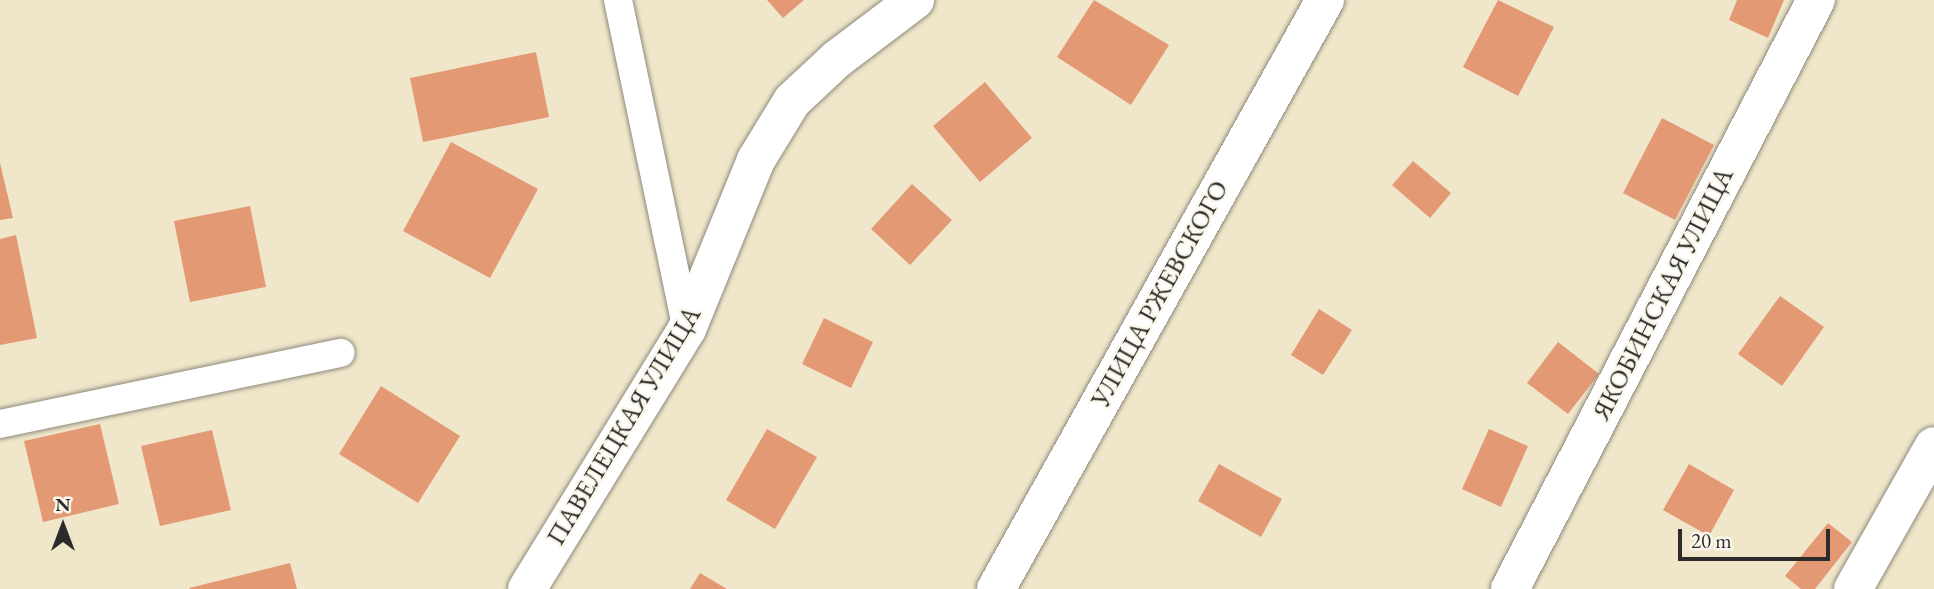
<!DOCTYPE html>
<meta charset="utf-8">
<style>
body{margin:0}
#map{position:relative;width:1934px;height:589px;overflow:hidden;background:#f0e7cb;font-family:"EB Garamond",serif}
div>[style]{position:absolute}
[style*='--x']{left:calc(var(--x)*1px);top:calc(var(--y)*1px);width:calc(var(--w)*1px);rotate:calc(var(--a)*1deg)}
.building>*{inset:0;background:#e49975}
.roads{filter:drop-shadow(0 0 2px #8e897b) drop-shadow(0 0 2px #8e897b)}
.lane>*{height:28px;margin:-14px;padding:0 14px;transform-origin:14px;border-radius:14px;background:#fff}
.street>*{height:38px;margin:-19px;padding:0 19px;transform-origin:19px;border-radius:19px;background:#fff}
span{translate:-50% -50%;white-space:nowrap;text-align:center;line-height:1.15;-webkit-text-stroke:5px #fbf7ec;paint-order:stroke}
.street-label{font-size:26px;color:#2b2b2b}
.north{position:absolute;left:28px;top:491px;width:70px;height:70px;-webkit-text-stroke:5px #fbf7ec;paint-order:stroke;rotate:0deg;font-size:19px;font-weight:700;line-height:28px;text-align:center;color:#2b2b2b}
.north::after{content:'';display:block;margin:auto;width:24px;height:32px;background:#2b2b2b;clip-path:polygon(50% 0,100% 100%,50% 72%,0 100%)}
.scale{position:absolute;left:1678px;top:529px;width:152px;height:32px;box-sizing:border-box;border:4px solid #2b2b2b;border-top:0;padding-left:9px;font-size:21px;line-height:24px;white-space:nowrap;color:#2b2b2b;-webkit-text-stroke:5px #fbf7ec;paint-order:stroke}
</style>
<div id="map">
<div class="building">
<div style="clip-path:polygon(767px 0,804px 0,783px 18px)"></div>
<div style="clip-path:polygon(1094px 0,1169px 45px,1131px 105px,1057px 57px)"></div>
<div style="clip-path:polygon(1498px 0,1554px 27px,1518px 96px,1463px 67px)"></div>
<div style="clip-path:polygon(1737px 0,1784px 0,1768px 38px,1729px 20px)"></div>
<div style="clip-path:polygon(536px 52px,549px 117px,423px 142px,410px 78px)"></div>
<div style="clip-path:polygon(985px 82px,1032px 138px,980px 182px,933px 126px)"></div>
<div style="clip-path:polygon(1662px 118px,1714px 145px,1675px 220px,1623px 193px)"></div>
<div style="clip-path:polygon(451px 142px,538px 189px,490px 278px,403px 231px)"></div>
<div style="clip-path:polygon(1413px 161px,1451px 193px,1430px 218px,1392px 185px)"></div>
<div style="clip-path:polygon(0 163px,13px 218px,0 220px)"></div>
<div style="clip-path:polygon(912px 184px,952px 220px,910px 265px,871px 229px)"></div>
<div style="clip-path:polygon(250px 206px,266px 287px,190px 302px,174px 221px)"></div>
<div style="clip-path:polygon(16px 235px,37px 338px,0 345px,0 239px)"></div>
<div style="clip-path:polygon(1780px 296px,1824px 327px,1782px 386px,1738px 354px)"></div>
<div style="clip-path:polygon(1319px 309px,1352px 330px,1323px 375px,1291px 355px)"></div>
<div style="clip-path:polygon(824px 318px,873px 342px,851px 388px,802px 364px)"></div>
<div style="clip-path:polygon(1558px 342px,1599px 374px,1568px 414px,1527px 383px)"></div>
<div style="clip-path:polygon(381px 386px,460px 436px,418px 503px,339px 454px)"></div>
<div style="clip-path:polygon(100px 424px,119px 504px,43px 522px,24px 441px)"></div>
<div style="clip-path:polygon(767px 429px,817px 457px,775px 529px,726px 500px)"></div>
<div style="clip-path:polygon(1489px 429px,1528px 446px,1501px 507px,1462px 489px)"></div>
<div style="clip-path:polygon(212px 430px,231px 510px,160px 526px,141px 446px)"></div>
<div style="clip-path:polygon(1219px 464px,1282px 499px,1261px 537px,1198px 501px)"></div>
<div style="clip-path:polygon(1689px 464px,1734px 490px,1709px 536px,1663px 510px)"></div>
<div style="clip-path:polygon(1828px 523px,1852px 542px,1815px 589px,1801px 589px,1785px 576px)"></div>
<div style="clip-path:polygon(290px 563px,297px 589px,190px 589px,189px 588px)"></div>
<div style="clip-path:polygon(700px 573px,727px 589px,690px 589px)"></div>
</div>
<div class="roads">
<div class="lane">
<div style="--x:618;--y:0;--w:336;--a:78.2"></div>
<div style="--x:0;--y:424;--w:348;--a:-11.8"></div>
</div>
<div class="street">
<div style="--x:527;--y:589;--w:305;--a:-58.4"></div>
<div style="--x:687;--y:329;--w:183;--a:-67.8"></div>
<div style="--x:756;--y:160;--w:69;--a:-58.6"></div>
<div style="--x:792;--y:101;--w:62;--a:-43"></div>
<div style="--x:837;--y:59;--w:98;--a:-37.1"></div>
<div style="--x:996;--y:589;--w:675;--a:-60.81"></div>
<div style="--x:1510;--y:589;--w:664;--a:-62.55"></div>
<div style="--x:1853;--y:589;--w:164;--a:-60.5"></div>
</div>
</div>
<div class="street-label">
<span style="left:1160px;top:294px;rotate:-61deg">УЛИЦА РЖЕВСКОГО</span>
<span style="left:1663px;top:294px;rotate:-63deg">ЯКОБИНСКАЯ УЛИЦА</span>
<span style="left:624px;top:426px;rotate:-59deg">ПАВЕЛЕЦКАЯ УЛИЦА</span>
</div>
<div class="north">N</div>
<div class="scale">20 m</div>
</div>
